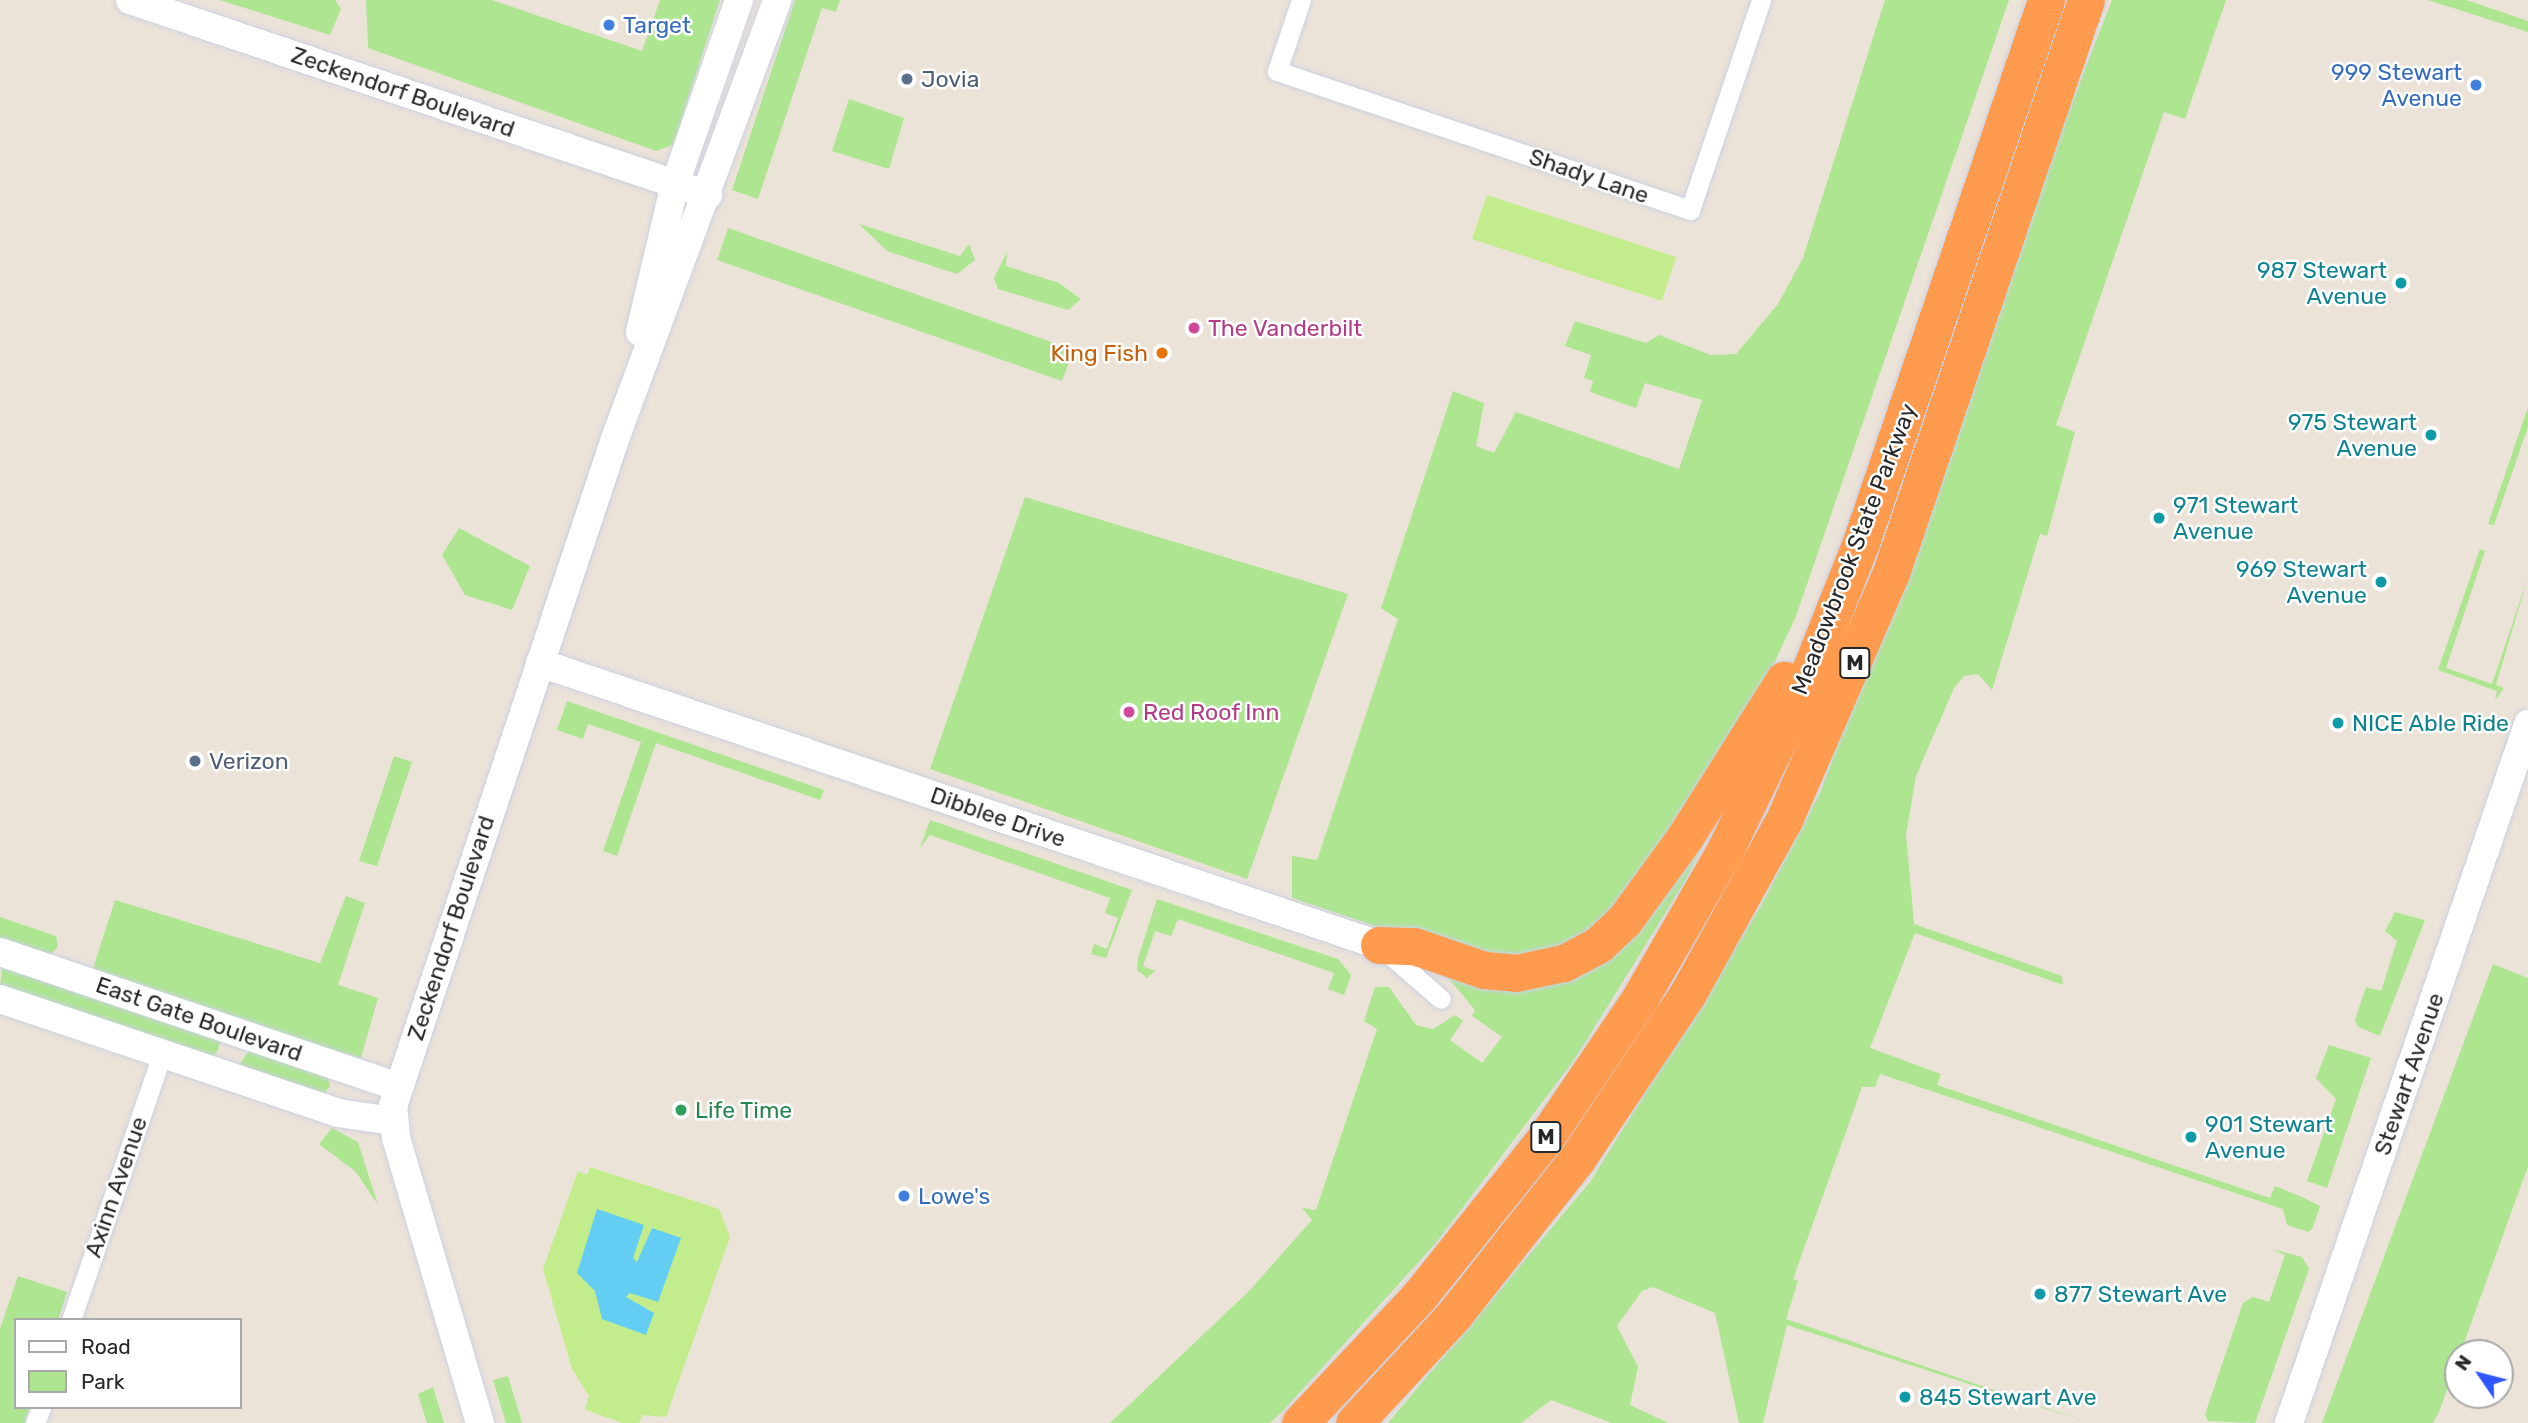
<!DOCTYPE html>
<style>
body{margin:0}
#map{position:relative;width:2528px;height:1423px;overflow:hidden;background:#ebe3d8;font-family:Rubik,sans-serif}
div>[style]{position:absolute}
[style*='--x']{left:calc(var(--x)*1px);top:calc(var(--y)*1px);width:calc(var(--w)*1px);rotate:calc(var(--a)*1deg)}
.green>*{inset:0;background:#ade591}
.pitch>*{inset:0;background:#c3ed8c}
.water>*{inset:0;background:#64cdf3}
.roads{filter:drop-shadow(0 0 2px #cdd1e1) drop-shadow(0 0 2px #cdd1e1)}
.street>*{height:19px;margin:-9.5px;padding:0 9.5px;transform-origin:9.5px;border-radius:9.5px;background:#fff}
.secondary>*{height:28px;margin:-14px;padding:0 14px;transform-origin:14px;border-radius:14px;background:#fff}
.highway>*{height:37px;margin:-18.5px;padding:0 18.5px;transform-origin:18.5px;border-radius:18.5px;background:#ff9b4e}
.dots>*{width:19px;height:19px;translate:-50% -50%;box-sizing:border-box;border:4px solid #fff;border-radius:50%}
span{translate:-50% -50%;white-space:nowrap;text-align:center;line-height:1.15;-webkit-text-stroke:5px #fff;paint-order:stroke}
.shield-label span{padding:2px 5px;background:#fff;border:2px solid;border-radius:5px;-webkit-text-stroke-width:0}
.shield-label{font-size:21px;color:#272727;font-weight:700}
.shop-label{font-size:23px;color:#366cbe}
.left{translate:0 -50%;text-align:left}
.right{translate:-100% -50%;text-align:right}
.service-label{font-size:23px;color:#4e5e75}
.street-label{font-size:23px;color:#272727}
.culture-label{font-size:23px;color:#0d838f}
.hotel-label{font-size:23px;color:#b23c85}
.food-label{font-size:23px;color:#c56008}
.leisure-label{font-size:23px;color:#27864d}
.legend{position:absolute;left:14px;top:1318px;width:228px;height:91px;box-sizing:border-box;background:#fff;border:2px solid #a9a9a9;margin:0;padding:9px 12px;list-style:none;font-size:21px;color:#272727}
.legend li{display:flex;align-items:center;gap:14px;height:35px}
.legend b{width:35px;border:2px solid #a9a9a9}
.north{position:absolute;left:2444px;top:1339px;width:70px;height:70px;box-sizing:border-box;background:#fff;border:2px solid #a9a9a9;border-radius:50%;rotate:305deg;font-size:19px;font-weight:700;line-height:28px;text-align:center;color:#272727}
.north::after{content:'';display:block;margin:auto;width:24px;height:32px;background:#3056ff;clip-path:polygon(50% 0,100% 100%,50% 72%,0 100%)}
</style>
<div id="map">
<div class="green">
<div style="clip-path:polygon(220px 0,335px 0,341px 9px,330px 35px)"></div>
<div style="clip-path:polygon(366px 0,492px 0,642px 51px,660px 0,720px 0,673px 145px,656px 151px,368px 48px)"></div>
<div style="clip-path:polygon(795px 0,840px 0,836px 12px,822px 8px,758px 199px,732px 190px)"></div>
<div style="clip-path:polygon(1885px 0,2009px 0,1796px 616px,1766px 681px,1615px 911px,1554px 955px,1463px 956px,1292px 898px,1292px 856px,1317px 860px,1398px 619px,1381px 608px,1453px 391px,1484px 403px,1476px 446px,1494px 453px,1516px 412px,1679px 469px,1702px 400px,1645px 383px,1636px 408px,1590px 392px,1593px 381px,1584px 378px,1591px 355px,1565px 346px,1575px 321px,1646px 343px,1659px 335px,1711px 355px,1736px 354px,1778px 304px,1803px 258px)"></div>
<div style="clip-path:polygon(2112px 0,2226px 0,2185px 119px,2164px 112px,2056px 425px,2075px 432px,2047px 536px,2040px 534px,1992px 690px,1978px 674px,1964px 676px,1954px 688px,1916px 776px,1906px 834px,1914px 924px,2062px 976px,2063px 985px,1915px 933px,1870px 1048px,1941px 1074px,1937px 1085px,2270px 1198px,2275px 1186px,2302px 1197px,2320px 1206px,2313px 1227px,2309px 1232px,2287px 1225px,2283px 1209px,1880px 1074px,1875px 1087px,1862px 1087px,1793px 1279px,1798px 1281px,1786px 1319px,2090px 1423px,1787px 1325px,1763px 1423px,1739px 1423px,1715px 1313px,1653px 1287px,1642px 1291px,1617px 1326px,1638px 1367px,1630px 1405px,1668px 1423px,1612px 1423px,1551px 1400px,1521px 1423px,1388px 1423px,1590px 1182px,1760px 907px,1820px 793px,2020px 235px)"></div>
<div style="clip-path:polygon(2428px 0,2466px 0,2528px 21px,2528px 32px)"></div>
<div style="clip-path:polygon(849px 99px,904px 118px,889px 169px,832px 151px)"></div>
<div style="clip-path:polygon(859px 224px,960px 256px,969px 244px,975px 260px,957px 274px,887px 251px)"></div>
<div style="clip-path:polygon(728px 228px,1074px 350px,1062px 381px,717px 260px)"></div>
<div style="clip-path:polygon(1007px 252px,1006px 266px,1059px 283px,1081px 299px,1068px 310px,998px 289px,994px 278px)"></div>
<div style="clip-path:polygon(2528px 407px,2528px 427px,2494px 525px,2488px 524px)"></div>
<div style="clip-path:polygon(1025px 497px,1348px 594px,1247px 879px,930px 769px)"></div>
<div style="clip-path:polygon(459px 528px,530px 566px,512px 610px,465px 595px,442px 555px)"></div>
<div style="clip-path:polygon(2480px 549px,2485px 551px,2446px 668px,2492px 684px,2528px 577px,2496px 685px,2504px 688px,2495px 700px,2497px 691px,2438px 670px)"></div>
<div style="clip-path:polygon(567px 701px,824px 790px,820px 800px,656px 743px,617px 856px,603px 851px,641px 742px,588px 724px,583px 739px,557px 730px)"></div>
<div style="clip-path:polygon(394px 756px,412px 762px,377px 866px,359px 861px)"></div>
<div style="clip-path:polygon(1722px 808px,1684px 883px,1575px 1059px,1436px 1243px,1282px 1412px,1270px 1423px,1110px 1423px,1249px 1291px,1312px 1220px,1302px 1208px,1316px 1210px,1377px 1029px,1364px 1021px,1375px 987px,1389px 987px,1416px 1025px,1433px 1029px,1455px 1015px,1463px 1021px,1450px 1040px,1482px 1063px,1502px 1037px,1472px 1016px,1475px 1010px,1440px 968px,1542px 977px)"></div>
<div style="clip-path:polygon(930px 820px,1132px 890px,1106px 958px,1091px 954px,1094px 944px,1107px 949px,1118px 918px,1105px 913px,1110px 898px,930px 835px,920px 848px)"></div>
<div style="clip-path:polygon(346px 896px,365px 903px,338px 985px,378px 998px,361px 1058px,91px 975px,115px 900px,320px 963px)"></div>
<div style="clip-path:polygon(1157px 899px,1338px 959px,1351px 975px,1344px 995px,1328px 989px,1334px 973px,1178px 919px,1171px 936px,1155px 931px,1143px 966px,1155px 971px,1147px 978px,1137px 970px,1138px 958px)"></div>
<div style="clip-path:polygon(2395px 912px,2425px 920px,2380px 1036px,2358px 1027px,2355px 1020px,2366px 987px,2381px 991px,2397px 941px,2385px 931px)"></div>
<div style="clip-path:polygon(0 917px,56px 936px,58px 946px,49px 957px,0 940px)"></div>
<div style="clip-path:polygon(2493px 964px,2528px 978px,2528px 1166px,2439px 1412px,2433px 1423px,2322px 1423px)"></div>
<div style="clip-path:polygon(9px 966px,220px 1041px,219px 1047px,214px 1057px,0 987px,2px 969px)"></div>
<div style="clip-path:polygon(2329px 1045px,2371px 1058px,2327px 1188px,2307px 1181px,2336px 1099px,2316px 1078px)"></div>
<div style="clip-path:polygon(250px 1049px,328px 1077px,330px 1086px,324px 1094px,244px 1072px,240px 1064px)"></div>
<div style="clip-path:polygon(332px 1128px,358px 1142px,378px 1205px,356px 1172px,319px 1144px)"></div>
<div style="clip-path:polygon(2272px 1249px,2302px 1257px,2309px 1269px,2255px 1423px,2208px 1421px,2205px 1414px,2243px 1303px,2253px 1297px,2269px 1302px,2285px 1255px)"></div>
<div style="clip-path:polygon(18px 1276px,67px 1292px,58px 1320px,16px 1320px,16px 1407px,30px 1407px,25px 1423px,0 1423px,0 1329px)"></div>
<div style="clip-path:polygon(508px 1376px,522px 1423px,506px 1423px,493px 1380px)"></div>
<div style="clip-path:polygon(433px 1387px,444px 1423px,427px 1423px,418px 1394px)"></div>
</div>
<div class="pitch">
<div style="clip-path:polygon(1487px 195px,1676px 257px,1662px 301px,1472px 239px)"></div>
<div style="clip-path:polygon(590px 1167px,719px 1209px,730px 1237px,666px 1417px,642px 1415px,639px 1423px,623px 1423px,585px 1410px,589px 1396px,572px 1369px,543px 1269px,578px 1171px,587px 1175px)"></div>
</div>
<div class="water">
<div style="clip-path:polygon(597px 1209px,644px 1225px,633px 1258px,637px 1262px,652px 1228px,681px 1238px,658px 1302px,630px 1293px,626px 1297px,654px 1313px,646px 1335px,602px 1319px,595px 1291px,577px 1273px)"></div>
</div>
<div class="roads">
<div class="street">
<div style="--x:1301;--y:0;--w:75;--a:108.7"></div>
<div style="--x:1277;--y:71;--w:436;--a:18.6"></div>
<div style="--x:1690;--y:210;--w:222;--a:-71.3"></div>
<div style="--x:1381;--y:947;--w:79;--a:40.9"></div>
<div style="--x:71;--y:1320;--w:281;--a:-71.1"></div>
<div style="--x:35;--y:1423;--w:17;--a:-69"></div>
</div>
<div class="secondary">
<div style="--x:130;--y:0;--w:610;--a:18.64"></div>
<div style="--x:640;--y:332;--w:152;--a:-76.7"></div>
<div style="--x:675;--y:184;--w:195;--a:-70.8"></div>
<div style="--x:540;--y:663;--w:885;--a:18.58"></div>
<div style="--x:0;--y:952;--w:420;--a:18.7"></div>
<div style="--x:0;--y:999;--w:357;--a:18.6"></div>
<div style="--x:338;--y:1113;--w:56;--a:8.3"></div>
<div style="--x:480;--y:1423;--w:297;--a:-106.4"></div>
<div style="--x:396;--y:1138;--w:32;--a:-95"></div>
<div style="--x:393;--y:1106;--w:703;--a:-71.59"></div>
<div style="--x:615;--y:439;--w:468;--a:-69.7"></div>
<div style="--x:2289;--y:1423;--w:739;--a:-71.12"></div>
</div>
<div class="highway">
<div style="--x:1379;--y:945;--w:35;--a:2"></div>
<div style="--x:1414;--y:946;--w:74;--a:18.9"></div>
<div style="--x:1484;--y:970;--w:32;--a:5"></div>
<div style="--x:1516;--y:973;--w:49;--a:-11.8"></div>
<div style="--x:1564;--y:963;--w:40;--a:-28"></div>
<div style="--x:1599;--y:944;--w:34;--a:-43"></div>
<div style="--x:1624;--y:921;--w:104;--a:-54"></div>
<div style="--x:1685;--y:837;--w:186;--a:-57.8"></div>
<div style="--x:1300;--y:1423;--w:175;--a:-46.8"></div>
<div style="--x:1420;--y:1295;--w:202;--a:-51.4"></div>
<div style="--x:1546;--y:1137;--w:168;--a:-55.9"></div>
<div style="--x:1640;--y:998;--w:168;--a:-60.1"></div>
<div style="--x:1724;--y:852;--w:177;--a:-64.2"></div>
<div style="--x:1801;--y:693;--w:162;--a:-68.3"></div>
<div style="--x:1861;--y:542;--w:573;--a:-71.15"></div>
<div style="--x:1354;--y:1423;--w:147;--a:-47.2"></div>
<div style="--x:1454;--y:1315;--w:199;--a:-51.7"></div>
<div style="--x:1577;--y:1159;--w:200;--a:-56.2"></div>
<div style="--x:1688;--y:993;--w:198;--a:-61"></div>
<div style="--x:1784;--y:820;--w:269;--a:-66.6"></div>
<div style="--x:1891;--y:573;--w:605;--a:-71.21"></div>
</div>
</div>
<div class="dots">
<div style="left:609px;top:25px;background:#3f7fe0"></div>
<div style="left:907px;top:79px;background:#5c6f8a"></div>
<div style="left:2476px;top:85px;background:#3f7fe0"></div>
<div style="left:2401px;top:283px;background:#0f9aa8"></div>
<div style="left:1194px;top:328px;background:#d1479c"></div>
<div style="left:1162px;top:353px;background:#e8710a"></div>
<div style="left:2431px;top:435px;background:#0f9aa8"></div>
<div style="left:2159px;top:518px;background:#0f9aa8"></div>
<div style="left:2381px;top:582px;background:#0f9aa8"></div>
<div style="left:1129px;top:712px;background:#d1479c"></div>
<div style="left:2338px;top:723px;background:#0f9aa8"></div>
<div style="left:195px;top:761px;background:#5c6f8a"></div>
<div style="left:681px;top:1110px;background:#2e9e5b"></div>
<div style="left:2191px;top:1137px;background:#0f9aa8"></div>
<div style="left:904px;top:1196px;background:#3f7fe0"></div>
<div style="left:2040px;top:1294px;background:#0f9aa8"></div>
<div style="left:1905px;top:1397px;background:#0f9aa8"></div>
</div>
<div class="shield-label">
<span style="left:1855px;top:663px">M</span>
<span style="left:1546px;top:1137px">M</span>
</div>
<div class="shop-label">
<span class="left" style="left:623px;top:25px">Target</span>
<span class="right" style="left:2462px;top:85px">999 Stewart<br>Avenue</span>
<span class="left" style="left:918px;top:1196px">Lowe's</span>
</div>
<div class="service-label">
<span class="left" style="left:921px;top:79px">Jovia</span>
<span class="left" style="left:209px;top:761px">Verizon</span>
</div>
<div class="street-label">
<span style="left:403px;top:92px;rotate:19deg">Zeckendorf Boulevard</span>
<span style="left:1589px;top:176px;rotate:19deg">Shady Lane</span>
<span style="left:1854px;top:549px;rotate:-69deg">Meadowbrook State Parkway</span>
<span style="left:998px;top:817px;rotate:19deg">Dibblee Drive</span>
<span style="left:451px;top:928px;rotate:-72deg">Zeckendorf Boulevard</span>
<span style="left:199px;top:1019px;rotate:19deg">East Gate Boulevard</span>
<span style="left:2409px;top:1074px;rotate:-71deg">Stewart Avenue</span>
<span style="left:116px;top:1187px;rotate:-71deg">Axinn Avenue</span>
</div>
<div class="culture-label">
<span class="right" style="left:2387px;top:283px">987 Stewart<br>Avenue</span>
<span class="right" style="left:2417px;top:435px">975 Stewart<br>Avenue</span>
<span class="left" style="left:2173px;top:518px">971 Stewart<br>Avenue</span>
<span class="right" style="left:2367px;top:582px">969 Stewart<br>Avenue</span>
<span class="left" style="left:2352px;top:723px">NICE Able Ride</span>
<span class="left" style="left:2205px;top:1137px">901 Stewart<br>Avenue</span>
<span class="left" style="left:2054px;top:1294px">877 Stewart Ave</span>
<span class="left" style="left:1919px;top:1397px">845 Stewart Ave</span>
</div>
<div class="hotel-label">
<span class="left" style="left:1208px;top:328px">The Vanderbilt</span>
<span class="left" style="left:1143px;top:712px">Red Roof Inn</span>
</div>
<div class="food-label">
<span class="right" style="left:1148px;top:353px">King Fish</span>
</div>
<div class="leisure-label">
<span class="left" style="left:695px;top:1110px">Life Time</span>
</div>
<ul class="legend">
<li><b style="height:9px;background:#fff"></b>Road</li>
<li><b style="height:19px;background:#ade591"></b>Park</li>
</ul>
<div class="north">N</div>
</div>
